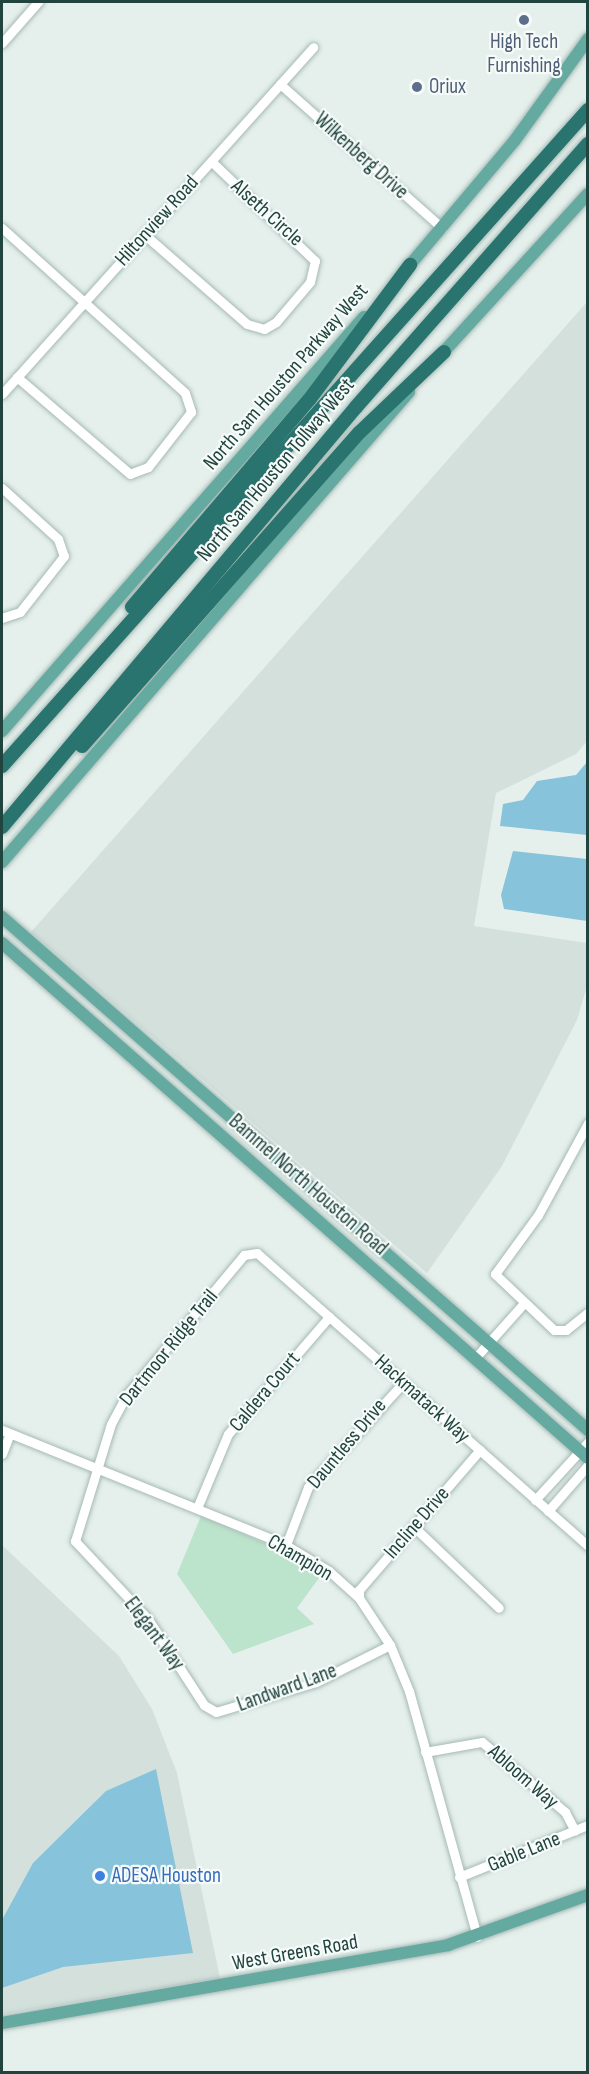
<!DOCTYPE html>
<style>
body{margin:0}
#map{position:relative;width:589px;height:2074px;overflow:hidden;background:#e5f0ec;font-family:"Sofia Sans Condensed",sans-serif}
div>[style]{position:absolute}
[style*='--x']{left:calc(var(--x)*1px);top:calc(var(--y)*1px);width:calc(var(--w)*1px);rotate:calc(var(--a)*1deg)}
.built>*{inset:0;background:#d3e0db}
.green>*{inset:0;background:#bce3cb}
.water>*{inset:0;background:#87c3da}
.roads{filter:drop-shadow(0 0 2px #a6b9b5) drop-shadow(0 0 2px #a6b9b5)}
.minor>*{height:9px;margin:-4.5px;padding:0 4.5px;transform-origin:4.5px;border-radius:4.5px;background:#fff}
.major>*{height:12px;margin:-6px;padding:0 6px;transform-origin:6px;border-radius:6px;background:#64aaa1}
.highway>*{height:14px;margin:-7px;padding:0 7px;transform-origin:7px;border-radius:7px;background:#29746e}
.dots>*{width:16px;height:16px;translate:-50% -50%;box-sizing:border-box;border:3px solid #f6fbf9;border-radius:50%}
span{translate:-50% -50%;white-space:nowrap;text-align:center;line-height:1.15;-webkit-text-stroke:4.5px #f6fbf9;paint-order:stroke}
.service-label{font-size:21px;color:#4e5e75}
.left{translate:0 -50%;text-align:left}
.street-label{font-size:21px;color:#21443f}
.shop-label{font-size:21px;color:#366cbe}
.frame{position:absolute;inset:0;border:3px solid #21443f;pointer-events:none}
</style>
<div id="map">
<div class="built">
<div style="clip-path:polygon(587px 302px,587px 741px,576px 754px,496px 793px,474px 926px,587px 943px,587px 986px,577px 1020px,502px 1166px,427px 1273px,31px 932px)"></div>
<div style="clip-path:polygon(2px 1545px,119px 1656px,152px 1709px,177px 1773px,220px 1978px,2px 2014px)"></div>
</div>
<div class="green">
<div style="clip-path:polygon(201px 1516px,291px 1554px,322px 1574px,297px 1608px,314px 1624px,233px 1654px,177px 1574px)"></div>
</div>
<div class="water">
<div style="clip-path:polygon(587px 762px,587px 835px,500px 826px,503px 804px,523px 800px,537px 781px,576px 775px)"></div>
<div style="clip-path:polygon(513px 851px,587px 859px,587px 921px,504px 909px,501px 895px)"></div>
<div style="clip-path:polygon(156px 1769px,193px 1953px,63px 1967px,2px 1988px,2px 1920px,33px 1863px,106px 1791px)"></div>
</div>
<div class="roads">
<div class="minor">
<div style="--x:2;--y:43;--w:55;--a:-48.7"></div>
<div style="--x:280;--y:84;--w:217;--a:41.6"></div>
<div style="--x:2;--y:228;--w:246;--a:42"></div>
<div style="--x:185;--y:393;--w:20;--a:72"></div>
<div style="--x:191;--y:412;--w:70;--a:128"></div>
<div style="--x:148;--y:467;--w:19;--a:159"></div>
<div style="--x:130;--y:474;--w:149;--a:-139.4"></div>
<div style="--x:145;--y:235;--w:135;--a:41.1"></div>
<div style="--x:247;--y:324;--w:18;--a:16"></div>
<div style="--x:264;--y:329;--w:14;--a:-30"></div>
<div style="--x:276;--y:322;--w:52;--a:-49.6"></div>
<div style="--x:310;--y:282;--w:22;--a:-77"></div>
<div style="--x:315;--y:261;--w:144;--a:-136.1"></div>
<div style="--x:2;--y:394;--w:466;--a:-48.1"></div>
<div style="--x:2;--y:488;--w:76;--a:42.3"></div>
<div style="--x:58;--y:539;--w:18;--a:71"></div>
<div style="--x:64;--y:556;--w:71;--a:128.2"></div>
<div style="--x:20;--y:612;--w:19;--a:162"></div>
<div style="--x:588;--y:1123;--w:105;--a:118.5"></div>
<div style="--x:538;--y:1215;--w:73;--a:126.1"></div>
<div style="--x:495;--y:1274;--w:81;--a:43.5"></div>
<div style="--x:554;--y:1330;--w:12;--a:0"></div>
<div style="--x:566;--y:1330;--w:28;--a:-39"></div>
<div style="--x:476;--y:1357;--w:71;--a:-48.4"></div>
<div style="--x:2;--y:1430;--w:306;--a:22"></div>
<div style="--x:286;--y:1545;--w:50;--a:31.2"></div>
<div style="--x:329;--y:1571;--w:40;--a:42"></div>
<div style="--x:359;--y:1598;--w:56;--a:56.6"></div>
<div style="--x:390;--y:1645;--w:50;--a:67.6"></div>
<div style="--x:409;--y:1691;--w:255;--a:74.5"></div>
<div style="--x:2;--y:1454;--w:22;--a:-69"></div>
<div style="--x:535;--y:1500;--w:79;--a:-47.6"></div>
<div style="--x:197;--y:1508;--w:80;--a:-67.3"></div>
<div style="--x:228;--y:1434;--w:155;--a:-49.2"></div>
<div style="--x:548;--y:1511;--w:61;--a:-49"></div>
<div style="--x:414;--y:1527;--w:117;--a:43.6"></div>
<div style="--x:286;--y:1545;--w:62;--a:-69.2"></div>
<div style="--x:308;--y:1487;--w:141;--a:-47.6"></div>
<div style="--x:359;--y:1598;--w:8;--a:-90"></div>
<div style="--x:359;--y:1590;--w:185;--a:-49.2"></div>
<div style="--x:390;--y:1645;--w:83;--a:153.4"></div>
<div style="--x:316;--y:1682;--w:104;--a:163.3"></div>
<div style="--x:216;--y:1712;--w:14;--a:-150"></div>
<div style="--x:204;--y:1705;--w:103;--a:-123.1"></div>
<div style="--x:148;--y:1619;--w:107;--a:-133.1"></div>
<div style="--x:75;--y:1541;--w:122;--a:-72.9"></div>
<div style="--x:111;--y:1424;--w:32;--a:-62"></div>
<div style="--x:126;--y:1396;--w:184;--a:-50.1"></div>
<div style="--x:244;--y:1255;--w:13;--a:-9"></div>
<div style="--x:257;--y:1253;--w:442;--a:41.5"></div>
<div style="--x:425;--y:1752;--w:58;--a:-10"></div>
<div style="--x:482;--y:1742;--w:109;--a:40.1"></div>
<div style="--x:565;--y:1812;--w:21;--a:62"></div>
<div style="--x:459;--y:1877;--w:139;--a:-22"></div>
</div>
<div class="major">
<div style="--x:404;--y:272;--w:172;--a:-49.9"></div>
<div style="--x:515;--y:140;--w:125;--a:-54.1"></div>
<div style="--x:438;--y:358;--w:222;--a:-47.6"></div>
<div style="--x:2;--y:731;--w:550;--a:-48.83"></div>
<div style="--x:2;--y:862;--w:622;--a:-49.11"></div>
<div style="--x:2;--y:917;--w:779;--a:41.2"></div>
<div style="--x:2;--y:943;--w:780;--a:41.31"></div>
<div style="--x:2;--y:2023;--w:453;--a:-9.9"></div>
<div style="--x:448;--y:1945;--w:149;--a:-19.7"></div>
</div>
<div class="highway">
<div style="--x:132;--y:607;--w:272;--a:-49.5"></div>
<div style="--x:309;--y:400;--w:169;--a:-53.2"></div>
<div style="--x:82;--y:746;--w:419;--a:-48.5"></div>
<div style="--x:360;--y:432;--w:116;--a:-43.6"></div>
<div style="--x:2;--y:766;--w:880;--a:-48.23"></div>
<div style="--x:2;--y:827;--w:549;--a:-49.87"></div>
<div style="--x:356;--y:407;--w:351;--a:-48.6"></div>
</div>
</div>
<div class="dots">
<div style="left:524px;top:20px;background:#5c6f8a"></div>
<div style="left:417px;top:87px;background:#5c6f8a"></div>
<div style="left:100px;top:1876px;background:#3f7fe0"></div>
</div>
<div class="service-label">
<span style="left:524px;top:54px">High Tech<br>Furnishing</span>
<span class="left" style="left:429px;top:87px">Oriux</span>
</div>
<div class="street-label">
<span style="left:361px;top:156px;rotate:42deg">Wilkenberg Drive</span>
<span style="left:267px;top:213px;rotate:42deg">Alseth Circle</span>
<span style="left:157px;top:221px;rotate:-48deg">Hiltonview Road</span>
<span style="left:286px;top:377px;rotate:-49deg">North Sam Houston Parkway West</span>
<span style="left:276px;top:470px;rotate:-50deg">North Sam Houston Tollway West</span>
<span style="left:308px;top:1185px;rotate:41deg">Bammel North Houston Road</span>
<span style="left:169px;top:1348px;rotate:-51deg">Dartmoor Ridge Trail</span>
<span style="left:265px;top:1392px;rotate:-50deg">Caldera Court</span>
<span style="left:422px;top:1399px;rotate:42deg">Hackmatack Way</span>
<span style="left:347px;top:1444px;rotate:-50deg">Dauntless Drive</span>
<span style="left:417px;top:1523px;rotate:-49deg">Incline Drive</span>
<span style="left:300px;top:1558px;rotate:30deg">Champion</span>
<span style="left:154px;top:1634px;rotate:53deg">Elegant Way</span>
<span style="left:287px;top:1688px;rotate:-20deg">Landward Lane</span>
<span style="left:523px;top:1777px;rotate:41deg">Abloom Way</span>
<span style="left:524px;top:1852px;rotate:-22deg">Gable Lane</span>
<span style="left:295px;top:1953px;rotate:-10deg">West Greens Road</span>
</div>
<div class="shop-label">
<span class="left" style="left:112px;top:1876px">ADESA Houston</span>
</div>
<div class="frame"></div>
</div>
